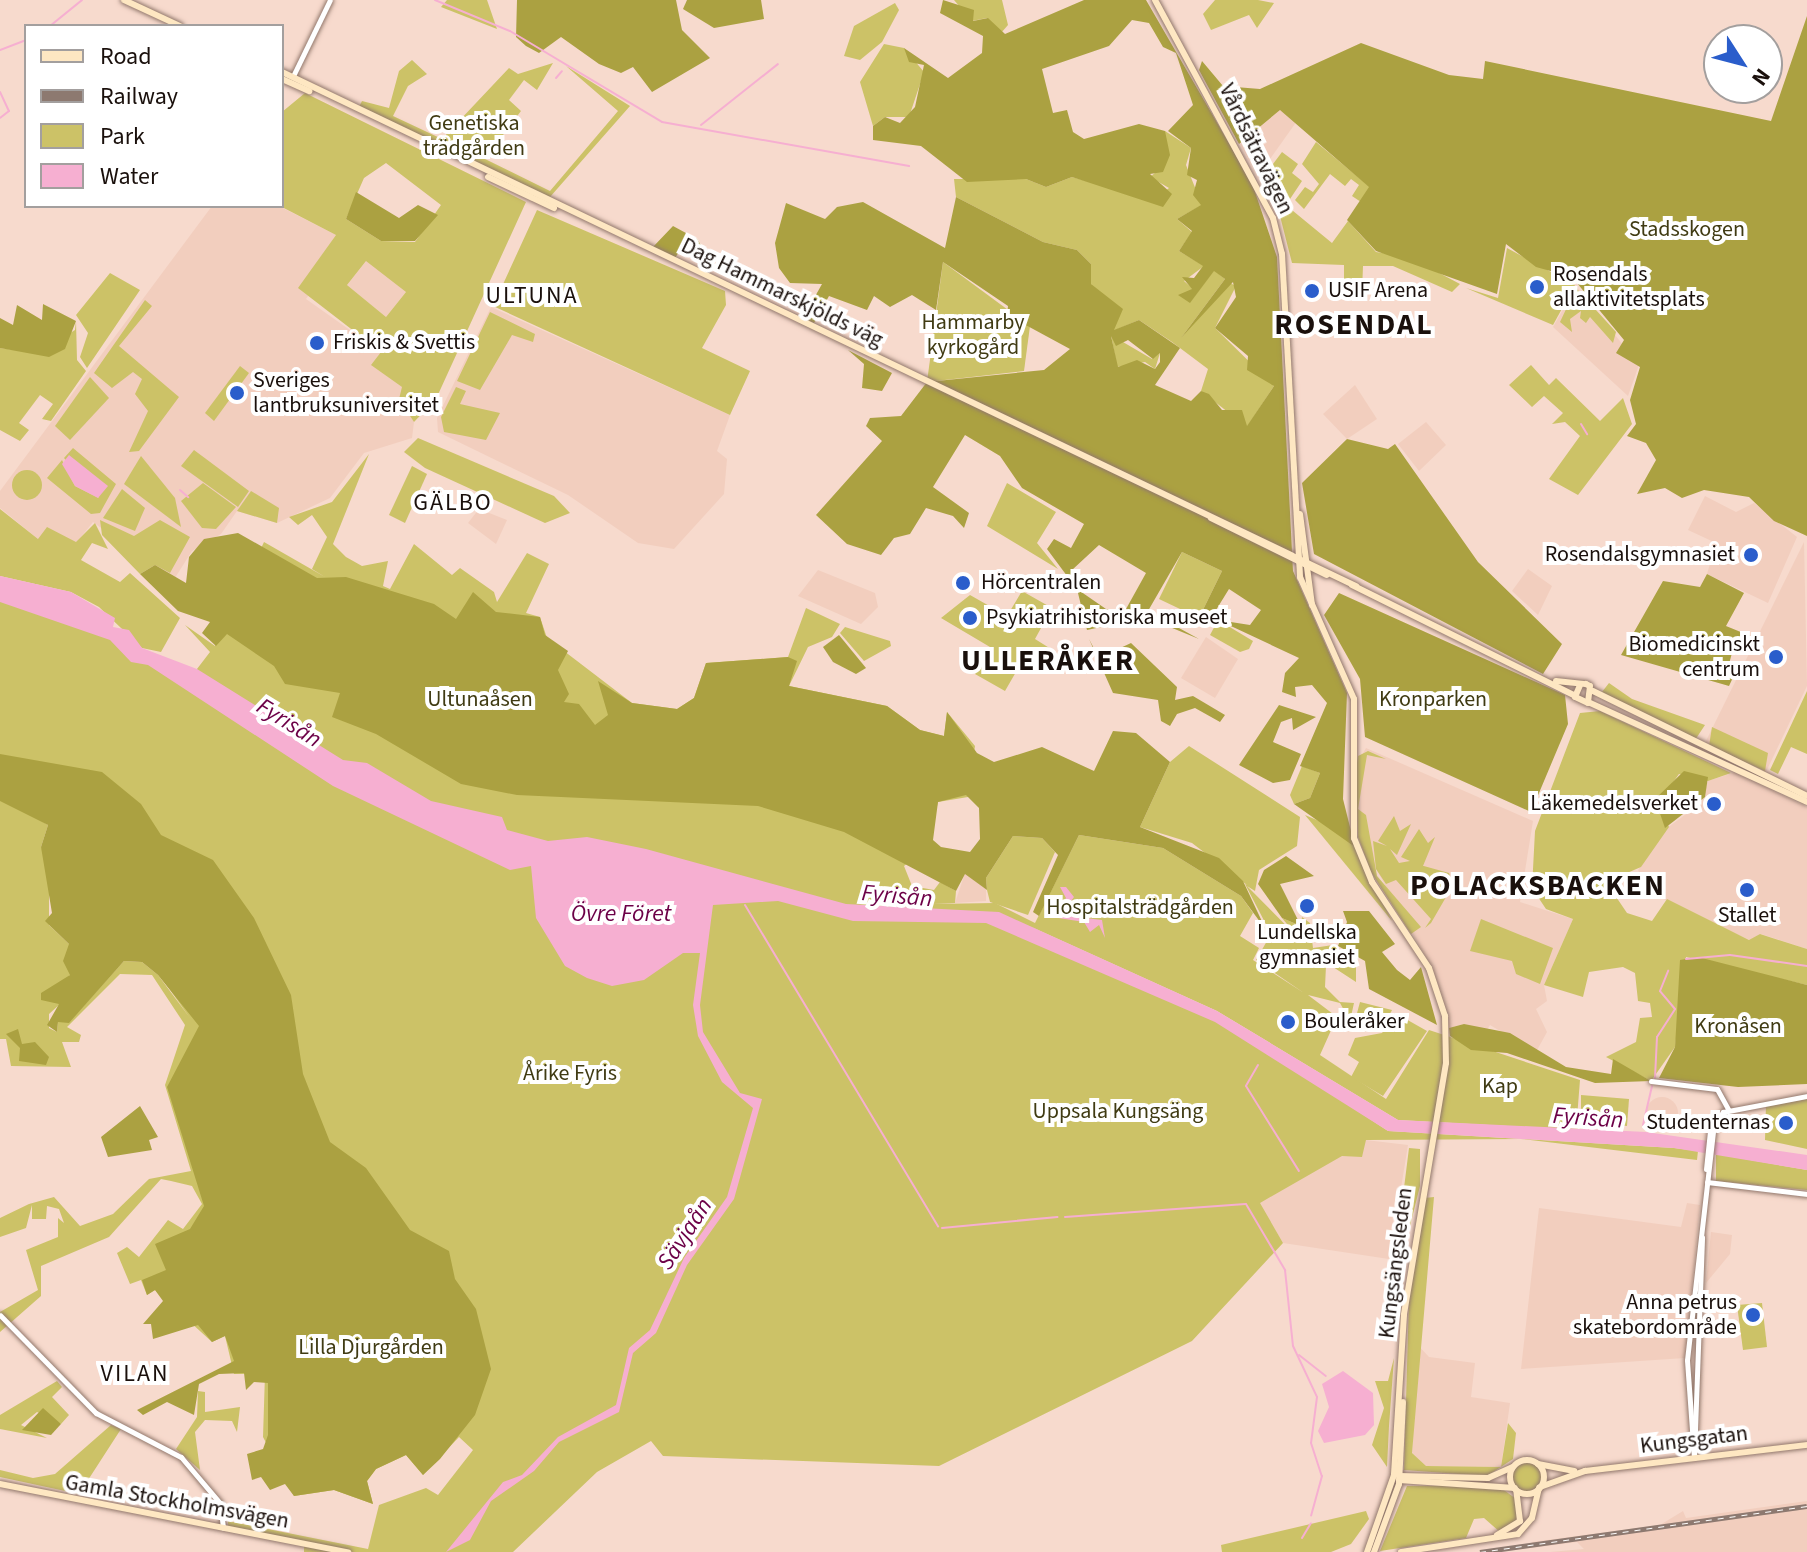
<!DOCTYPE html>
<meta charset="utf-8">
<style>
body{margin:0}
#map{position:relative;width:1807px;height:1552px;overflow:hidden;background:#f7dacd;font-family:"Source Sans 3",sans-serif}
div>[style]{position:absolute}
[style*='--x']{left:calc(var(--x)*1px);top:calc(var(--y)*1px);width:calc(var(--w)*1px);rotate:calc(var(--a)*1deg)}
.built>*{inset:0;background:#f2cebe}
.round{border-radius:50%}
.green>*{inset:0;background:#ccc267}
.forest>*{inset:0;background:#aba141}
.water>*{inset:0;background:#f6afd1}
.stream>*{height:2px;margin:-1px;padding:0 1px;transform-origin:1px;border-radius:1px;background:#f6afd1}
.roads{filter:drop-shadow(0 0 2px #92786c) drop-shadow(0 0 2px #92786c)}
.tertiary>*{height:5px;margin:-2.5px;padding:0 2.5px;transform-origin:2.5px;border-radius:2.5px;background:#fff}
.secondary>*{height:6px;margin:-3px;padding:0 3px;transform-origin:3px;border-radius:3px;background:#fee7c2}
.secondary>.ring{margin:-3px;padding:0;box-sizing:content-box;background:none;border:6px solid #fee7c2;border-radius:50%}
.rail>*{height:5px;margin-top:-2.5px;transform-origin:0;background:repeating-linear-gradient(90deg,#fff 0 6px,#8d7970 0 12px);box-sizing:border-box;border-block:2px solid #8d7970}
.dots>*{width:22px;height:22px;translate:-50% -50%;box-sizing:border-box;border:4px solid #fff;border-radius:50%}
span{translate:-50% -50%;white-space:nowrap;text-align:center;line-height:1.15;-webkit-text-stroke:8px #fff;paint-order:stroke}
.park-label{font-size:22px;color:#403b13}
.street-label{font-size:22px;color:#1a100c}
.poi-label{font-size:22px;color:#1a100c}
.left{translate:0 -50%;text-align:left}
.right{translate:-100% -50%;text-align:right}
.neighbourhood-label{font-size:24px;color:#1a100c;letter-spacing:2px}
.water-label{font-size:24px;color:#6c0047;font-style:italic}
.district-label{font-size:30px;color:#1a100c;font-weight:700;letter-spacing:2px}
.legend{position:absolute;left:24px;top:24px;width:260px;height:184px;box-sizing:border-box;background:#fff;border:2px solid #a39f9e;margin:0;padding:10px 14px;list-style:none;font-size:24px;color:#1a100c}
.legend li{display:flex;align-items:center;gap:16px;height:40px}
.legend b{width:40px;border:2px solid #a39f9e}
.north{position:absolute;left:1703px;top:24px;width:80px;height:80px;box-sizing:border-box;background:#fff;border:2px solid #a39f9e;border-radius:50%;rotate:126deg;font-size:22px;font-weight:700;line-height:32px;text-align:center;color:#1a100c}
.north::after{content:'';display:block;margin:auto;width:28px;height:36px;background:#2a5dcb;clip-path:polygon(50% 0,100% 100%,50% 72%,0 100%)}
</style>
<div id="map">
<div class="built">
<div style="clip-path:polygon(1280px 110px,1297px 121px,1258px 176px,1240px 144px)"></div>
<div style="clip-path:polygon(212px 206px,279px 206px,336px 235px,313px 268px,322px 276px,306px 299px,381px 352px,372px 365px,402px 387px,414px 422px,412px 438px,364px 453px,330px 498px,277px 523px,237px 511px,221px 534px,192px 551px,173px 581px,93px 522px,77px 542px,38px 539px,0 508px,0 491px)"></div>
<div style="clip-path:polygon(367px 260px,406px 292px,386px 317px,347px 285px)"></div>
<div style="clip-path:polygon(1576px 286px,1639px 365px,1628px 396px,1553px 327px)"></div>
<div style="clip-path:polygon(491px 307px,730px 415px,717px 451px,727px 459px,724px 494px,674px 549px,638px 543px,568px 495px,438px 432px,437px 418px)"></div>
<div style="clip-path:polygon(1355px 385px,1377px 419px,1347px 439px,1323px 414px)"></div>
<div style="clip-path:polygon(1426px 422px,1446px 445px,1419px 471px,1398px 444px)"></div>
<div style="clip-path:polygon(1705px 496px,1736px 512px,1754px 503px,1797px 537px,1768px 603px,1707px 574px,1716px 543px,1688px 530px)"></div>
<div style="clip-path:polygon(479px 509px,507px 520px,496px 544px,468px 523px)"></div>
<div style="clip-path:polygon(1804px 542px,1807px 686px,1765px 774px,1704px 745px)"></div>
<div style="clip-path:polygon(1528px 569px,1552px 586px,1538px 615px,1512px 591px)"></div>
<div style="clip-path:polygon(818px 570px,875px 593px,878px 607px,861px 624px,798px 596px)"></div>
<div style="clip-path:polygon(1206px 637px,1238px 659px,1215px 698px,1181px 678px)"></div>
<div style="clip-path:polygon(1366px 748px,1533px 821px,1520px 902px,1573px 919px,1544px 985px,1547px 1001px,1536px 1009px,1547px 1032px,1536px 1052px,1490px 1025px,1485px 1033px,1464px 1024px,1449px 1028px,1432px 968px,1358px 837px,1354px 769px)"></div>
<div style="clip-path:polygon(1735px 772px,1807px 807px,1807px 949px,1761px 934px,1750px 940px,1683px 911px,1648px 889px,1638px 870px,1660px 833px,1700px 804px,1708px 781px)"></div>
<div style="clip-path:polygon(965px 873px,986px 889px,986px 901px,955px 903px)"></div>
<div class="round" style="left:1646px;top:1097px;width:32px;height:32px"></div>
<div style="clip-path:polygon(1357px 1139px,1408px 1145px,1394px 1231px,1407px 1237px,1402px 1261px,1283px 1243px,1257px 1200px)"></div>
<div style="clip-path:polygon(1687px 1203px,1700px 1205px,1685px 1358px,1521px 1369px,1539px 1208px,1681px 1227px)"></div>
<div style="clip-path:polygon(1711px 1232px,1732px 1235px,1730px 1254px,1706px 1283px)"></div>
<div style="clip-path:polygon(1416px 1343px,1429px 1357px,1475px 1363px,1471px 1397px,1510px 1403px,1501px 1467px,1425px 1466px,1412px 1453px)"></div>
<div style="clip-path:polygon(1807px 1501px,1807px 1552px,1550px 1552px,1584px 1549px,1577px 1542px,1531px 1548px,1532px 1542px,1660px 1525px,1683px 1511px,1686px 1518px)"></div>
</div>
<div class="green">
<div style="clip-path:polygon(447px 0,487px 0,497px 29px,441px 7px)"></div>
<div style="clip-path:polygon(954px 0,1002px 0,1008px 25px,1001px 33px,987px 18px,972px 21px)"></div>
<div style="clip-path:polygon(1215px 0,1258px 0,1274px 3px,1257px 28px,1249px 15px,1211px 30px,1203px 14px)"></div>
<div style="clip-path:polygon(895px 3px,899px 10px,882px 42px,860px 60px,844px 56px,854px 26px)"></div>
<div style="clip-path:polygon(884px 44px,904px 48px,924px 72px,909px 117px,885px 117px,873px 126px,860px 82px)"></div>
<div style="clip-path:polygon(412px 60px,427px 74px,408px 86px,393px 116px,442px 139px,509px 68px,518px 74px,553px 63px,537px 90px,524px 80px,509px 100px,521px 111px,485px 159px,550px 191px,618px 111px,566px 66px,630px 106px,550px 197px,359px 107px,362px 101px,389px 108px,399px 71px)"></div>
<div style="clip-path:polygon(evenodd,305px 93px,526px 202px,436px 399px,414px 422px,399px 399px,402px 387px,371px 365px,381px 352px,298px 288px,336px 235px,280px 206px,282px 112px,305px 93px,386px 163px,441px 205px,415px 242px,381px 241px,346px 219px,364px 178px,386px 163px,305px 93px,366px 261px,406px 292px,386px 317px,347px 285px,366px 261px)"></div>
<div style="clip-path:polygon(1165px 131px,1191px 148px,1186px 165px,1202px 205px,1177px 219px,1192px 232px,1179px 251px,1204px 266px,1184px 281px,1192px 288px,1190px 302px,1214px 270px,1225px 279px,1181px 338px,1228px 282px,1236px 286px,1215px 328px,1274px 386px,1247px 427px,1201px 391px,1208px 369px,1172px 342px,1139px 320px,1113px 331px,1091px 284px,1091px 264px,1077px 250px,1043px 242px,956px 197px,954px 179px,1026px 179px,1046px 187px,1072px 177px,1154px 200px,1169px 188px,1150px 177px,1161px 168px)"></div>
<div style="clip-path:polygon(1316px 142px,1370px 187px,1361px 202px,1352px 196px,1359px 185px,1351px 179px,1345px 186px,1330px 174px,1304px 209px,1295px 200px,1305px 187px,1313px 192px,1319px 184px,1302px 164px)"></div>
<div style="clip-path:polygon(1282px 152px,1298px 164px,1292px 173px,1302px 181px,1290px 199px,1264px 176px)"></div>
<div style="clip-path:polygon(1287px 206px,1332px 243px,1348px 221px,1376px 252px,1409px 257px,1460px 284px,1452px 292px,1393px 266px,1363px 266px,1362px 292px,1344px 292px,1344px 265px,1292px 263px,1280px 216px)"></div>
<div style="clip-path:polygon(537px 210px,725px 291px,726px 305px,702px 348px,750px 371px,730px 415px,493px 306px)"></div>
<div style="clip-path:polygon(1507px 248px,1575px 285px,1553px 325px,1466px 288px,1498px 298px)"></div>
<div style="clip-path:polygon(943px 262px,1030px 326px,1024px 371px,927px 382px)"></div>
<div style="clip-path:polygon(110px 273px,140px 290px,87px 368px,80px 357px,88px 333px,76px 315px)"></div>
<div style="clip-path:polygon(1576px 288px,1616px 332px,1613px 343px,1590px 317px,1586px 323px,1580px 318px,1581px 311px,1570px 319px,1572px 332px,1560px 322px)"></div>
<div style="clip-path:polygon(145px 300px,152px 306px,119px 346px,179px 397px,139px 451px,129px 452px,148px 411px,135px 394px,142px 379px,133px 372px,112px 388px,94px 373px)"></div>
<div style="clip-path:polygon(490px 312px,535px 334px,533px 342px,512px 335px,480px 390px,457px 381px)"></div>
<div style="clip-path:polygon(76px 321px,77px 360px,86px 371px,51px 421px,42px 419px,53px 404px,40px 395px,19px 423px,29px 430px,20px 441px,0 430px,0 348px,38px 353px,75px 330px)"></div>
<div style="clip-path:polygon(1111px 335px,1152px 359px,1160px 353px,1155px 369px,1145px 362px,1117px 367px)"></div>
<div style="clip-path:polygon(1531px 365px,1549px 385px,1556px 378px,1600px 421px,1623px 398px,1632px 424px,1578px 495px,1549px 479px,1580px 436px,1565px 422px,1552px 424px,1563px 413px,1544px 396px,1532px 407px,1509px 385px)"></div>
<div style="clip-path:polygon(240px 366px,249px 373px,214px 421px,205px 413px)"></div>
<div style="clip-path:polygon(90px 377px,109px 398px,70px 440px,55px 426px)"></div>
<div style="clip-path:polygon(456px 387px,466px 391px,460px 404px,500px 413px,486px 440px,444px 432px,441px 417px)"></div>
<div style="clip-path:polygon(418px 438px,554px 496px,570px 513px,545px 523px,425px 468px,404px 452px)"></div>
<div style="clip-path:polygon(73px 448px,116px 484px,100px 513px,91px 514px,47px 478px,62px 460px,75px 486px,99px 498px,64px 458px)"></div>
<div style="clip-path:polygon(194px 450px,249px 491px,238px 507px,181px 466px)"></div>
<div style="clip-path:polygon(evenodd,369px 454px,333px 544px,346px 557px,362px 566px,388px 561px,383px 586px,390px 589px,414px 544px,452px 575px,460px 568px,494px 592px,497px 602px,527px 553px,549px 564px,526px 613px,540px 617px,547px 638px,632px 703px,677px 709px,694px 698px,706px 663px,788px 657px,806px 608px,840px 624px,832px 637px,808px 647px,789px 686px,887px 706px,920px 730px,944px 736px,947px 712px,975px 746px,968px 797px,938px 802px,922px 871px,910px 861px,904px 866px,912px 886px,934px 890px,940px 882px,956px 891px,955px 903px,933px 904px,995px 903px,1035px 923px,1079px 835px,1163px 848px,1241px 896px,1253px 913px,1240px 936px,1259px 948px,1253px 960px,1304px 993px,1256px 960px,1271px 934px,1245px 884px,1247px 885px,1192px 843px,1140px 827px,1170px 762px,1189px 746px,1300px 817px,1297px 846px,1259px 870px,1255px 891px,1247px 886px,1326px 966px,1325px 987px,1340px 1002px,1354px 1003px,1350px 1021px,1340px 1003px,1308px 995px,1337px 1017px,1320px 1055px,1386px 1099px,1429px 1030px,1580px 1080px,1577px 1118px,1584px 1130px,1398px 1120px,1217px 1011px,1027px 925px,1208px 1013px,1388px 1131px,1674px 1148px,1698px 1151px,1697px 1160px,1521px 1139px,1366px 1140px,1362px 1157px,1342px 1156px,1260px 1203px,1283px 1243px,1192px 1341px,939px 1466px,663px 1456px,651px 1441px,597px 1472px,513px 1552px,304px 1552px,304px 1541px,228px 1526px,228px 1521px,368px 1549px,379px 1505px,426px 1488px,438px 1495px,473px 1450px,459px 1437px,423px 1475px,406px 1455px,376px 1469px,367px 1481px,373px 1504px,334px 1490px,294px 1496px,263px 1437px,265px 1374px,234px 1374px,225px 1336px,212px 1342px,155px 1290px,147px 1295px,141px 1280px,130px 1284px,117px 1253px,127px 1247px,139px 1257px,168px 1220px,183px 1229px,202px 1204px,192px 1186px,171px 1181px,161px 1179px,109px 1237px,41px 1266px,41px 1296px,0 1332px,0 1312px,38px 1290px,26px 1250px,58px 1237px,58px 1218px,64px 1223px,59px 1209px,47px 1206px,46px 1219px,32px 1219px,32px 1205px,26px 1228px,0 1237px,0 1218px,29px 1204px,54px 1197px,80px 1226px,113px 1214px,149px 1179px,191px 1171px,165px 1085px,185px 1025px,152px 975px,120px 974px,67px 1027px,81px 1035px,79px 1042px,62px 1042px,71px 1067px,11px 1066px,6px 1039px,0 1039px,0 591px,76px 613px,187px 682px,210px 652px,185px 625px,215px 646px,264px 542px,325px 577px,312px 569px,327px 537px,312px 515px,298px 525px,289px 517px,332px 502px,369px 454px,23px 809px,52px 823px,190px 1018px,158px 975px,142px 962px,124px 961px,69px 1022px,58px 1022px,57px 1032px,49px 1028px,49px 1014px,60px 1004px,57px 987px,70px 975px,69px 944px,49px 925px,49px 862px,41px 847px,48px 825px,23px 809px)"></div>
<div style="clip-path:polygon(141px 456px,175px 498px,181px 527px,124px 484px)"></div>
<div style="clip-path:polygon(412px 466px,427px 474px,405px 523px,389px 515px)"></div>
<div class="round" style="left:12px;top:470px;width:30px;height:30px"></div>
<div style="clip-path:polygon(203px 483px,236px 507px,216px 529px,202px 528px,181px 501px)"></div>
<div style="clip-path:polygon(1007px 483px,1056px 512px,1037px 543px,1058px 569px,987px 526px)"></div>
<div style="clip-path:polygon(122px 489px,145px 508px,135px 531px,103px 518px)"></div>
<div style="clip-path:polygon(251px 491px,279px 508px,277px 523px,237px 511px)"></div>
<div style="clip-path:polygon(0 509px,38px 539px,47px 527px,76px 542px,95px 523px,108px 549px,92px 543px,81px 560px,120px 582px,130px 573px,180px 618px,161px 652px,142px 648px,99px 607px,71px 592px,0 576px)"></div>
<div style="clip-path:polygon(100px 520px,134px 536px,160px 520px,190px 537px,170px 573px,155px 565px,140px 574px,102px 535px)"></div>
<div style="clip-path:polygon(1182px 552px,1222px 571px,1199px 618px,1159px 599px)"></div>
<div style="clip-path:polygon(1022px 591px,1052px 608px,1035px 639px,1051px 649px,1038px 669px,1023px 660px,1005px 691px,975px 674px,990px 647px,941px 618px,970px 595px,1007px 616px)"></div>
<div style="clip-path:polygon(1218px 620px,1253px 641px,1249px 649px,1240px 652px,1210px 635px)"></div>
<div style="clip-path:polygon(845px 627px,890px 641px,891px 646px,864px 661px,840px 633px)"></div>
<div style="clip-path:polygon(1609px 683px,1632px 699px,1705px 725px,1695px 740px,1612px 700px,1602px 692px)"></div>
<div style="clip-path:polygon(1807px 691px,1807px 754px,1791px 747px,1778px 774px,1770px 770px)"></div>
<div style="clip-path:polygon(1600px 711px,1731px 773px,1708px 781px,1679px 774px,1658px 803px,1669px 827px,1641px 867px,1606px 882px,1627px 913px,1652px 921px,1667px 899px,1749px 940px,1760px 934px,1807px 949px,1807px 985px,1686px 957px,1675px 1047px,1651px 1081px,1606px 1057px,1636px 1042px,1640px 1018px,1652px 1017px,1650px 1003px,1638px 1001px,1635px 973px,1623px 967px,1589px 972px,1583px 997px,1544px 985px,1573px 919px,1546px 909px,1532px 888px,1535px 831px,1580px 713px)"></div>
<div style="clip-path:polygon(1712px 727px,1768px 753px,1765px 771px,1709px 746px)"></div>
<div style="clip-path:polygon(1368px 751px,1386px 759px,1367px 755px,1358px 809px,1366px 815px,1377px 876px,1421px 927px,1411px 934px,1371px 872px,1358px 837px,1356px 770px,1358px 756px)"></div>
<div style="clip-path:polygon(1302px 766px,1320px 773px,1310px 798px,1294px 804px,1290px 795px)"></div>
<div style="clip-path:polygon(1305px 815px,1338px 829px,1355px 847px,1392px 921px)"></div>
<div style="clip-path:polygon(1394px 816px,1400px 831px,1411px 824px,1397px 855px,1390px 849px,1399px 863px,1410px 861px,1401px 857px,1419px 829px,1428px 843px,1435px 837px,1423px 866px,1413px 863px,1449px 873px,1453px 885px,1431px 923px,1425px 928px,1431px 919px,1396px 880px,1386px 884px,1376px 869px,1373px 841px,1387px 846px,1378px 841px)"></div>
<div style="clip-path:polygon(1013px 836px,1042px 838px,1055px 852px,1028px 915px,990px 902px,987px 890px,986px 878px)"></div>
<div style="clip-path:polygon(1302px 917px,1310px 923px,1313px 948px,1333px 945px,1356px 963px,1356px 982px,1310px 952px,1282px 918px,1301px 926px)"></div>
<div style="clip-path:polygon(1481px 919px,1553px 948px,1540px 984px,1516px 974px,1512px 961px,1470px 951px)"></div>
<div style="clip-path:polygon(1360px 1002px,1392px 1010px,1382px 1029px,1353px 1028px)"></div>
<div style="clip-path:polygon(1397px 1014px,1427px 1031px,1383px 1096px,1351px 1077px,1359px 1062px,1348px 1055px,1355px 1038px,1382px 1033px)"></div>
<div style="clip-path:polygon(1581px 1095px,1629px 1099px,1627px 1126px,1581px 1122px)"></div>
<div style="clip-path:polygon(1807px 1099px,1807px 1149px,1765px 1140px,1766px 1105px)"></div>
<div style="clip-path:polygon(1409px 1148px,1420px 1149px,1420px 1186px,1408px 1234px,1399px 1228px)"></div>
<div style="clip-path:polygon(1716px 1154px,1807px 1170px,1807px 1190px,1716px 1181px)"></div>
<div style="clip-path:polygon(1434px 1197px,1412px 1453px,1426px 1466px,1501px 1467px,1508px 1423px,1516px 1433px,1513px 1459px,1487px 1476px,1404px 1470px,1409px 1298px,1424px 1198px)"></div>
<div style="clip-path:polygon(1762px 1303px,1767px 1347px,1743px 1350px,1737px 1305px)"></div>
<div style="clip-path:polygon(1394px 1358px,1389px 1426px,1387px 1467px,1372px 1445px,1384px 1408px,1375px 1381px,1388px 1381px)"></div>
<div style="clip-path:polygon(57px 1381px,62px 1387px,52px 1397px,69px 1415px,61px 1424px,37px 1412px,21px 1425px,47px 1438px,0 1429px,0 1415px)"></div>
<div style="clip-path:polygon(198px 1391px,205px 1392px,205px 1412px,240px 1407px,237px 1432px,232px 1421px,205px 1420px,195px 1432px,200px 1470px,176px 1449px,197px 1417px)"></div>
<div style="clip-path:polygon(111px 1425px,121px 1429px,79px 1494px,0 1477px,0 1470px,33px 1478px,55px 1474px)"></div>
<div class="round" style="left:1511px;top:1462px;width:30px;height:30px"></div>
<div style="clip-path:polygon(1497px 1485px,1519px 1501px,1517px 1521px,1501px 1533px,1484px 1518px,1474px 1519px,1466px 1538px,1380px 1551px,1407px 1486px)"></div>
<div style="clip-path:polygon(1366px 1511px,1369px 1519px,1351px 1544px,1331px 1552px,1222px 1552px,1221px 1545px)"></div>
</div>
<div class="forest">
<div style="clip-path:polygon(517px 0,676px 0,682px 30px,710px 58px,652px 92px,633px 67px,621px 73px,599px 64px,561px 37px,539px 53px,526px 46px,516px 37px)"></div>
<div style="clip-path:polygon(687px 0,761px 0,764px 19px,714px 28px,683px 9px)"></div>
<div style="clip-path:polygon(evenodd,943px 0,974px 10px,973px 21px,988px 18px,1005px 34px,1084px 0,1146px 0,1252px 183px,1277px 257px,1293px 571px,1347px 693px,1343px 799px,1355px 847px,1294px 804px,1310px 798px,1320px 773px,1300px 766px,1327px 703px,1312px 685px,1295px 687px,1296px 697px,1282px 692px,1285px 673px,1299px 658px,1218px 620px,1250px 625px,1261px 610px,1229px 589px,1208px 623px,1199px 618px,1222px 571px,1182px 552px,1148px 611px,1199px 639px,1126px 609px,1146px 573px,1099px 545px,1072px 570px,1090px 581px,1073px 584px,1047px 549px,1054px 539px,1071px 548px,1084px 524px,1022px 488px,1000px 456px,965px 435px,933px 487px,969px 513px,964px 528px,953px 516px,926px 508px,910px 534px,894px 538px,881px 555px,847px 544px,816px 515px,882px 441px,866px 426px,870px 418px,901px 416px,927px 382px,1044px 370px,1070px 349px,1007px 315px,1008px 306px,943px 262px,936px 310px,912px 295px,890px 307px,874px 296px,867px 310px,829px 296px,814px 323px,803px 318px,822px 284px,790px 283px,779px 268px,775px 243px,786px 203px,825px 219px,837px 207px,863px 202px,945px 248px,956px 197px,1043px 242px,1077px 250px,1091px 264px,1091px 284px,1123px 309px,1114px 330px,1139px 320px,1180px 348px,1155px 385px,1191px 401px,1201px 391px,1209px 394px,1222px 410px,1242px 410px,1247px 426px,1274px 386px,1247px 370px,1248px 356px,1215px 328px,1236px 297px,1233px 282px,1181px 338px,1225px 279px,1214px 271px,1190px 303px,1178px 295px,1192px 289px,1182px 277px,1194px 278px,1203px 266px,1179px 251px,1192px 231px,1177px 219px,1201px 205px,1193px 195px,1197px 180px,1187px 175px,1191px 148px,1168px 131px,1193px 105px,1176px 53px,1163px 47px,1149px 23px,1132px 20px,1109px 46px,1042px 69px,1053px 113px,1067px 110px,1073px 132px,1084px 139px,1139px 124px,1165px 131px,1170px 155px,1163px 172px,1150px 174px,1172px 194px,1163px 207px,1072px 177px,1046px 187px,1026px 179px,967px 182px,921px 146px,873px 140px,873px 126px,885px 117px,900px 123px,915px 107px,924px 65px,909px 62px,904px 48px,948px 78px,982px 53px,983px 36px,940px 13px,943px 0,1111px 336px,1116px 346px,1128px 340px,1153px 359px,1160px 353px,1160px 362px,1155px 369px,1137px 360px,1118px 367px,1111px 336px)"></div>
<div style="clip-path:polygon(1807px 16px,1807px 536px,1774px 521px,1749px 497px,1704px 490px,1682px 498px,1665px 488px,1637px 494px,1656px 460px,1646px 443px,1627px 436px,1636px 424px,1630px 400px,1640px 367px,1616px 353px,1624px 340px,1572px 277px,1536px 267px,1506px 244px,1497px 294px,1376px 251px,1347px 220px,1369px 187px,1280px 110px,1239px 144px,1199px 70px,1202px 61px,1223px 86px,1260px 89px,1361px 43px,1449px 75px,1483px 79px,1485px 61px,1771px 121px)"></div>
<div style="clip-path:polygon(356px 192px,399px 218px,418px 205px,438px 215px,415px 241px,381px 241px,346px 219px)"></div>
<div style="clip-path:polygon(673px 226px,697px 239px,710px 259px,679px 252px,675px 258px,652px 248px)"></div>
<div style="clip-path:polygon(43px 304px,76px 321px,65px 349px,49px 357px,0 348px,0 318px,13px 325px,17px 305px,42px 320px)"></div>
<div style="clip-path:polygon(848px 350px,892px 373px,882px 391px,862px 388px,864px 364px)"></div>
<div style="clip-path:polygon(1347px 439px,1388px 449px,1395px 444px,1478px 562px,1562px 644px,1543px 674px,1314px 554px,1302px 483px)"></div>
<div style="clip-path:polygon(evenodd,238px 533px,317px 578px,346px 577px,434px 604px,456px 619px,473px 592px,496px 612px,540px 617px,545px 635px,568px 651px,558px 670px,569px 694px,564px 702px,579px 704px,595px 725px,608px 715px,598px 681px,632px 703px,677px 709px,694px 698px,706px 663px,788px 657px,797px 661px,789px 686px,887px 706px,920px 730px,944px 736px,947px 712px,977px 753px,994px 762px,1042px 747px,1094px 771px,1113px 731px,1136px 733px,1170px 762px,1140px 827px,1219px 858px,1243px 881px,1266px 930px,1241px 896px,1163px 848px,1079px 835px,1039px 916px,1033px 912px,1058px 855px,1042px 838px,1013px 836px,986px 878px,987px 890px,965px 874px,956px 891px,844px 832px,758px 806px,517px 795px,461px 784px,376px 734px,332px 717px,340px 693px,285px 684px,274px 666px,227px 634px,216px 646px,202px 633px,210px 622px,178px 611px,140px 574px,155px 565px,186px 583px,189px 557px,204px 539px,238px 533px,966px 795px,979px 808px,980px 839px,970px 852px,941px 847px,933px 840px,938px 802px,966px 795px)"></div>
<div style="clip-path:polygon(1707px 574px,1744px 593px,1726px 626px,1753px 637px,1732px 653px,1729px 664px,1737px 669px,1729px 686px,1621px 655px,1663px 581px,1700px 587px)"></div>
<div style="clip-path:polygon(1077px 589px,1106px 609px,1139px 619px,1087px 630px)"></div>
<div style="clip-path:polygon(1339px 593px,1565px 695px,1568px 724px,1531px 812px,1365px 737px,1360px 679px,1324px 615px)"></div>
<div style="clip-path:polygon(839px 635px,866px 668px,856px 674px,833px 662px,823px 647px)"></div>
<div style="clip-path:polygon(1089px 639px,1099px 658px,1131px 643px,1177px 687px,1175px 700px,1193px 696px,1225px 715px,1220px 722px,1195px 708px,1177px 714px,1170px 726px,1161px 721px,1158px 700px,1113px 693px)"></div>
<div style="clip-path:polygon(1279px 705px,1316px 717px,1293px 730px,1292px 718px,1281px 722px,1273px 742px,1301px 754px,1290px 780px,1273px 783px,1239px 765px)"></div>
<div style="clip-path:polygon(0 754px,102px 772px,141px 804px,161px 835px,213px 860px,254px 918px,291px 995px,303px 1074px,330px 1142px,366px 1168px,410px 1230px,449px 1251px,455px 1279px,476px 1309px,491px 1369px,475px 1415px,440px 1459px,423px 1475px,406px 1455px,376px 1469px,367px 1481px,373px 1504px,334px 1490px,294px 1496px,285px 1484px,270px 1490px,261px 1477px,252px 1480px,247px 1454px,263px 1449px,268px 1435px,268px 1383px,254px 1382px,246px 1390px,244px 1373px,219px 1374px,199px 1384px,194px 1415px,167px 1402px,143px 1415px,137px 1410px,234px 1361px,225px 1336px,212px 1342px,198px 1325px,153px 1339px,151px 1324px,143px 1324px,163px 1301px,155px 1290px,147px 1295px,142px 1280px,166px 1270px,155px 1244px,190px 1229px,204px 1206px,167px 1087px,199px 1026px,158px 975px,142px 962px,124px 961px,69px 1023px,58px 1022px,57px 1032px,47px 1025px,59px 1004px,41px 1000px,41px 993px,70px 975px,63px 961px,69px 944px,45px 921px,52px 913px,41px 847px,48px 825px,0 801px)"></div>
<div style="clip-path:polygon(1684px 771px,1708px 777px,1705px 797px,1665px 828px,1655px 799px)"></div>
<div style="clip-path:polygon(1286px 856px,1314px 876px,1280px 884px,1301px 926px,1282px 918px,1258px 884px,1264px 870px)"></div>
<div style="clip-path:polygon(1343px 911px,1369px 911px,1395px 944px,1382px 952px,1397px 970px,1410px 980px,1421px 967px,1437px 1025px,1369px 989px,1365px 961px,1338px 946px,1347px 922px)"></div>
<div style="clip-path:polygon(1698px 957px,1807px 985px,1807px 1084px,1738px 1087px,1659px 1078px,1675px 1047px,1680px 960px)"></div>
<div style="clip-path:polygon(1464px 1024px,1510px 1033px,1566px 1067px,1611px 1074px,1613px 1059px,1651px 1081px,1595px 1083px,1507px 1053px,1471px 1050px,1450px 1036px,1449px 1028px)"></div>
<div style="clip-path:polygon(18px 1029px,22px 1044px,35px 1042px,49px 1057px,46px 1065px,19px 1061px,20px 1048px,6px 1034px)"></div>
<div style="clip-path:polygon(140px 1106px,158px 1137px,149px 1140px,152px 1150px,108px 1157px,101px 1137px)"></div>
<div style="clip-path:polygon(43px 1408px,61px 1424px,51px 1435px,22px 1430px)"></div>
</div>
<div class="water">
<div style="clip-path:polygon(69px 455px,108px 486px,98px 498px,75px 486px,62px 464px)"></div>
<div style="clip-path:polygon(0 576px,71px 592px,115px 618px,113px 627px,129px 630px,142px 648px,197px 669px,343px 760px,367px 763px,431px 801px,502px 817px,507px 830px,548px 841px,587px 837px,646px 849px,846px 904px,999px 912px,1217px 1011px,1398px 1120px,1646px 1132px,1807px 1155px,1807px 1170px,1674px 1148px,1388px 1131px,1215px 1022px,986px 923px,853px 921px,778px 901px,713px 905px,700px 1005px,703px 1032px,740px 1093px,762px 1099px,734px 1199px,687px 1265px,656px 1333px,633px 1353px,619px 1412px,559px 1442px,534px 1471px,491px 1501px,470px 1540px,446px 1552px,503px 1482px,522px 1475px,558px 1437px,616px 1405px,629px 1348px,650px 1330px,684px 1258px,727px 1197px,753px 1108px,722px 1082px,698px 1036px,693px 1005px,700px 953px,683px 953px,644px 980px,612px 986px,587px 978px,565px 966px,536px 918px,531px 866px,510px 870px,333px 786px,148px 665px,131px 662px,110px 640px,0 602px)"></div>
<div style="clip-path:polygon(1066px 887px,1074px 897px,1061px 915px,1102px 920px,1105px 938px,1099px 925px,1090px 932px,1084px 922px,1052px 917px,1066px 898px,1060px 887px)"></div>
<div style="clip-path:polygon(1343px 1371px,1373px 1393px,1374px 1425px,1365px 1435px,1324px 1443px,1318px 1431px,1329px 1407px,1322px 1384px)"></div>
</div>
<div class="stream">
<div style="--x:435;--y:0;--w:81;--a:22.5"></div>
<div style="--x:510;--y:31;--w:177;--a:30.9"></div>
<div style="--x:662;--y:122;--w:251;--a:10.1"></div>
<div style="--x:50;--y:26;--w:41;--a:-39.1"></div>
<div style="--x:0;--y:50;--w:28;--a:-21"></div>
<div style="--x:556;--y:78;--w:9;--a:-49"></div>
<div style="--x:0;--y:92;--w:21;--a:65"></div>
<div style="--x:9;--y:111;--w:11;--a:142"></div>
<div style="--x:701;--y:125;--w:98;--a:-38.4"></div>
<div style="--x:1581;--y:424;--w:12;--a:59"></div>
<div style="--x:180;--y:490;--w:11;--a:41"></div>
<div style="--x:745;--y:905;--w:375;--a:59"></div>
<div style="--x:1686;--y:959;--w:44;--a:-5.2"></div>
<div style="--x:1730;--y:955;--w:78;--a:8.1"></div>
<div style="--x:1258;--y:1065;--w:24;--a:120"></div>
<div style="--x:1246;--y:1086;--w:100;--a:58.1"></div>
<div style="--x:1655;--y:1078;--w:41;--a:-87.2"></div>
<div style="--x:1657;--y:1037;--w:33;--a:-57"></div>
<div style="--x:1675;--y:1009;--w:23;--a:-130"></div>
<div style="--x:1660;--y:991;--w:22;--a:-68"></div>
<div style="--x:1643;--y:1125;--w:40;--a:-77"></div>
<div style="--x:1065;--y:1217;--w:181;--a:-4.1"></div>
<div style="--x:1246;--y:1204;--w:77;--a:59.4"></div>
<div style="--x:1285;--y:1270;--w:76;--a:84"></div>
<div style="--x:1293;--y:1346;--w:56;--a:64.8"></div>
<div style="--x:1317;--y:1397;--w:46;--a:97.4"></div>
<div style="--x:1311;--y:1443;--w:35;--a:72"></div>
<div style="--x:1322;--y:1476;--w:41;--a:105.4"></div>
<div style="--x:942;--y:1228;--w:116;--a:-5.5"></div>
<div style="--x:1299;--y:1355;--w:34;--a:38"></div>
<div style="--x:1302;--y:1538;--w:17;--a:-59"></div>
</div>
<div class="roads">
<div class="tertiary">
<div style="--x:294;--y:74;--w:82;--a:-64.1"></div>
<div style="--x:1651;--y:1081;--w:66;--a:6.9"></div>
<div style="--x:1717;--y:1089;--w:23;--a:61"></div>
<div style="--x:1706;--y:1169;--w:38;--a:-84"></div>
<div style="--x:1710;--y:1131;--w:23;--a:-56"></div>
<div style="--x:1723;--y:1112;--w:86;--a:-10.8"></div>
<div style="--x:1707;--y:1182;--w:101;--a:6.8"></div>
<div style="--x:0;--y:1315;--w:137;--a:45.6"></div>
<div style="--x:96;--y:1413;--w:96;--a:27.4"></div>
<div style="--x:181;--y:1457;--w:60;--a:49.7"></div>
<div style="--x:220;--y:1503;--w:25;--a:83"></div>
<div style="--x:1694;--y:1457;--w:220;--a:-87.9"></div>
<div style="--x:1694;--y:1458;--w:98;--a:-94.1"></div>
<div style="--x:1687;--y:1360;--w:238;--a:-83.5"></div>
</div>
<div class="secondary">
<div style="--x:124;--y:0;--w:62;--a:24.9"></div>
<div style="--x:1155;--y:0;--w:248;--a:61.6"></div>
<div style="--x:1273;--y:218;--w:37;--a:76"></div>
<div style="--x:1282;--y:254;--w:324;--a:86.8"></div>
<div style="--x:1300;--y:577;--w:133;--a:66.1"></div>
<div style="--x:1354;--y:699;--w:139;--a:90"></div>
<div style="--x:1354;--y:838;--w:48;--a:67.8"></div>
<div style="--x:1372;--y:882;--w:103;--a:56.5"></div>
<div style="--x:1429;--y:968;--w:51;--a:71.6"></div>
<div style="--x:1445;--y:1016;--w:47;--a:88.8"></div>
<div style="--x:1446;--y:1063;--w:255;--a:99.5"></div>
<div style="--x:1404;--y:1315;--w:160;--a:93.6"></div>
<div style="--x:1394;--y:1475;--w:82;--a:109.3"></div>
<div style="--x:282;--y:72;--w:1191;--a:25.58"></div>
<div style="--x:282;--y:79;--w:30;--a:24"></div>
<div style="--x:488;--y:177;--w:73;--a:25.2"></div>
<div style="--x:1300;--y:514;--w:92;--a:82.5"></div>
<div style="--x:1211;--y:518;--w:129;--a:26.2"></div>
<div style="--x:1352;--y:585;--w:248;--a:26.4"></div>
<div style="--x:1556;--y:681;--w:30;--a:6"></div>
<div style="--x:1586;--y:684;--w:4;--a:27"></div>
<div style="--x:1590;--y:686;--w:17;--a:97"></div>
<div style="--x:1588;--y:703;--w:14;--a:-155"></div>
<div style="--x:1575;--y:697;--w:13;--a:-67"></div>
<div style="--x:1593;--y:691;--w:238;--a:26.1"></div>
<div style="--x:1588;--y:702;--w:241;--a:24.5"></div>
<div class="ring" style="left:1510px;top:1460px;width:28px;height:28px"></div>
<div style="--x:1538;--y:1464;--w:37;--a:11"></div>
<div style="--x:1399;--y:1476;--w:89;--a:1.3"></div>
<div style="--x:1488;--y:1478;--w:27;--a:-24"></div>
<div style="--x:1399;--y:1480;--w:116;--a:3.9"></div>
<div style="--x:0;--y:1484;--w:355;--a:11.1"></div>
<div style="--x:1540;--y:1487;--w:48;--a:-19.6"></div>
<div style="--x:1585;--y:1471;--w:224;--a:-6.7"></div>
<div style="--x:1497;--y:1535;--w:27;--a:-31"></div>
<div style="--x:1520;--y:1521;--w:31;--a:-97"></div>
<div style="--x:1374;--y:1552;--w:72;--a:-69.8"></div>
<div style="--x:1399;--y:1484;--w:82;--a:-87.2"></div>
<div style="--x:1401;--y:1552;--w:118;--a:-8.7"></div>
<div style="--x:1518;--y:1534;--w:21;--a:-49"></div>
<div style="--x:1532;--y:1518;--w:31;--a:-77"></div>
</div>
</div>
<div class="rail">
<div style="--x:1480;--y:1552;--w:330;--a:-8"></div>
</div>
<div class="dots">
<div style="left:1537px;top:287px;background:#2a5dcb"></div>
<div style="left:1312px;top:291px;background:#2a5dcb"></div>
<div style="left:317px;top:343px;background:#2a5dcb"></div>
<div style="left:237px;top:393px;background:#2a5dcb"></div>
<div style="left:1751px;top:555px;background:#2a5dcb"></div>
<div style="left:963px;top:583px;background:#2a5dcb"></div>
<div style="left:970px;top:618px;background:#2a5dcb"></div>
<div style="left:1776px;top:657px;background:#2a5dcb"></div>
<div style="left:1714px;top:804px;background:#2a5dcb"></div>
<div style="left:1747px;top:890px;background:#2a5dcb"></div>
<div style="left:1307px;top:906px;background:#2a5dcb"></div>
<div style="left:1288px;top:1022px;background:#2a5dcb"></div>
<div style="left:1786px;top:1123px;background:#2a5dcb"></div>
<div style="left:1753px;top:1315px;background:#2a5dcb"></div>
</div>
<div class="park-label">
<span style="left:474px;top:136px">Genetiska<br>trädgården</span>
<span style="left:1687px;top:230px">Stadsskogen</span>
<span style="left:973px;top:335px">Hammarby<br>kyrkogård</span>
<span style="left:480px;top:700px">Ultunaåsen</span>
<span style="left:1433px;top:700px">Kronparken</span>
<span style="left:1140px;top:908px">Hospitalsträdgården</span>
<span style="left:1738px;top:1027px">Kronåsen</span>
<span style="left:570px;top:1074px">Årike Fyris</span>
<span style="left:1500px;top:1087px">Kap</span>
<span style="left:1118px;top:1112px">Uppsala Kungsäng</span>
<span style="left:371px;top:1348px">Lilla Djurgården</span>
</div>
<div class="street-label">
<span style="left:1256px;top:149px;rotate:64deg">Vårdsätravägen</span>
<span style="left:782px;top:293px;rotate:26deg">Dag Hammarskjölds väg</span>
<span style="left:1396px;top:1263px;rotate:-83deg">Kungsängsleden</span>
<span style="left:1694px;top:1440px;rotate:-7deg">Kungsgatan</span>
<span style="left:177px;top:1502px;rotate:10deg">Gamla Stockholmsvägen</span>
</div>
<div class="poi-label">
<span class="left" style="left:1553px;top:287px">Rosendals<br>allaktivitetsplats</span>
<span class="left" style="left:1328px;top:291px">USIF Arena</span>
<span class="left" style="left:333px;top:343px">Friskis &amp; Svettis</span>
<span class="left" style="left:253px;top:393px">Sveriges<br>lantbruksuniversitet</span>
<span class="right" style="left:1735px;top:555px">Rosendalsgymnasiet</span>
<span class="left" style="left:981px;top:583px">Hörcentralen</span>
<span class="left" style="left:986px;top:618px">Psykiatrihistoriska museet</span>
<span class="right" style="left:1760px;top:657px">Biomedicinskt<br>centrum</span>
<span class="right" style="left:1698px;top:804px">Läkemedelsverket</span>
<span style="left:1747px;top:916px">Stallet</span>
<span style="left:1307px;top:945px">Lundellska<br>gymnasiet</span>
<span class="left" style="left:1304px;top:1022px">Bouleråker</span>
<span class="right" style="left:1770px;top:1123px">Studenternas</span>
<span class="right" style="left:1737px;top:1315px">Anna petrus<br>skatebordområde</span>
</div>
<div class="neighbourhood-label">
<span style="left:532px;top:296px">ULTUNA</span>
<span style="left:453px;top:503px">GÄLBO</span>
<span style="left:135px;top:1374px">VILAN</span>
</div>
<div class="water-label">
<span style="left:289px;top:723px;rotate:32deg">Fyrisån</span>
<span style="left:897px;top:896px;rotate:5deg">Fyrisån</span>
<span style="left:621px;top:914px">Övre Föret</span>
<span style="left:1588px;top:1118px;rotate:4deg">Fyrisån</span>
<span style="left:685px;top:1234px;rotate:-57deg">Sävjaån</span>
</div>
<div class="district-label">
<span style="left:1354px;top:325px">ROSENDAL</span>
<span style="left:1048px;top:661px">ULLERÅKER</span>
<span style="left:1538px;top:886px">POLACKSBACKEN</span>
</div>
<ul class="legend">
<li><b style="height:10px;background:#fee7c2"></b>Road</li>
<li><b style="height:10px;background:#8d7970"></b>Railway</li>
<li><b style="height:22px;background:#ccc267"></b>Park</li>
<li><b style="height:22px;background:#f6afd1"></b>Water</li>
</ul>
<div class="north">N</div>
</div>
